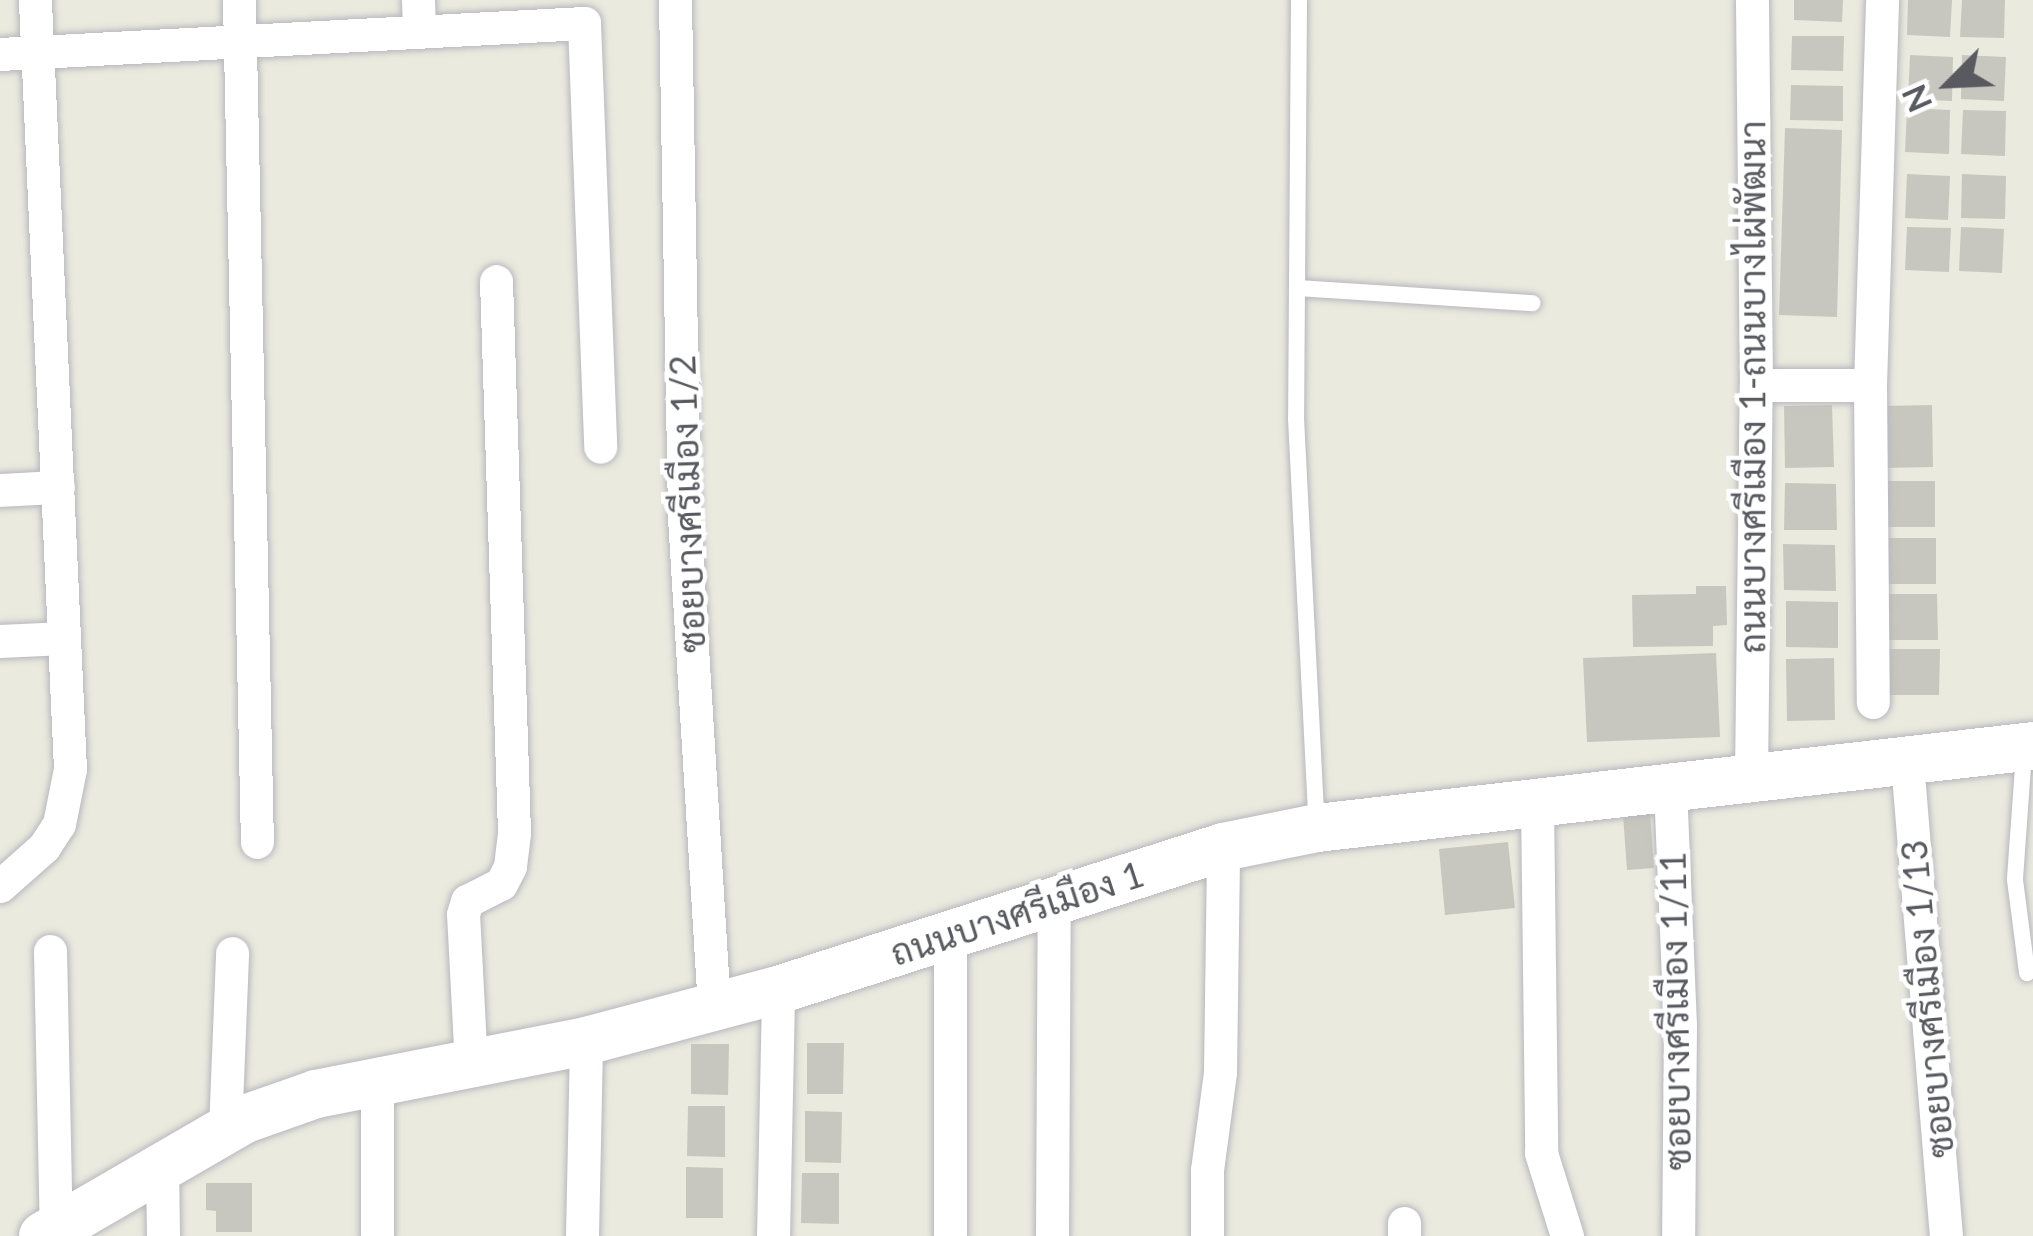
<!DOCTYPE html>
<meta charset="utf-8">
<style>
body{margin:0}
#map{position:relative;width:2033px;height:1236px;overflow:hidden;background:#ebeadf;font-family:Lato,Sarabun,sans-serif}
div>[style]{position:absolute}
[style*='--x']{left:calc(var(--x)*1px);top:calc(var(--y)*1px);width:calc(var(--w)*1px);rotate:calc(var(--a)*1deg)}
.building>*{inset:0;background:#c8c7bf}
.roads{filter:drop-shadow(0 0 3px #b7b8be) drop-shadow(0 0 3px #b7b8be)}
.lane>*{height:16px;margin:-8px;padding:0 8px;transform-origin:8px;border-radius:8px;background:#fff}
.street>*{height:33px;margin:-16.5px;padding:0 16.5px;transform-origin:16.5px;border-radius:16.5px;background:#fff}
.secondary>*{height:48px;margin:-24px;padding:0 24px;transform-origin:24px;border-radius:24px;background:#fff}
span{translate:-50% -50%;white-space:nowrap;text-align:center;line-height:1.15;-webkit-text-stroke:9px #fff;paint-order:stroke}
.street-label{font-size:36px;color:#585a60}
.north{position:absolute;left:1889px;top:24px;width:120px;height:120px;-webkit-text-stroke:9px #fff;paint-order:stroke;rotate:246deg;font-size:33px;font-weight:700;line-height:48px;text-align:center;color:#585a60}
.north::after{content:'';display:block;margin:auto;width:42px;height:54px;background:#585a60;clip-path:polygon(50% 0,100% 100%,50% 72%,0 100%)}
</style>
<div id="map">
<div class="building">
<div style="clip-path:polygon(1794px 0,1843px 0,1842px 22px,1794px 20px)"></div>
<div style="clip-path:polygon(1908px 0,1952px 0,1950px 37px,1907px 35px)"></div>
<div style="clip-path:polygon(1962px 0,2005px 0,2004px 38px,1960px 37px)"></div>
<div style="clip-path:polygon(1792px 36px,1844px 36px,1843px 71px,1791px 70px)"></div>
<div style="clip-path:polygon(1910px 55px,1953px 57px,1952px 101px,1908px 99px)"></div>
<div style="clip-path:polygon(1962px 55px,2006px 57px,2004px 101px,1961px 99px)"></div>
<div style="clip-path:polygon(1791px 85px,1843px 86px,1843px 121px,1790px 120px)"></div>
<div style="clip-path:polygon(1907px 108px,1950px 110px,1949px 154px,1905px 152px)"></div>
<div style="clip-path:polygon(1963px 110px,2006px 111px,2005px 156px,1961px 154px)"></div>
<div style="clip-path:polygon(1785px 128px,1842px 130px,1837px 317px,1779px 315px)"></div>
<div style="clip-path:polygon(1907px 174px,1950px 176px,1948px 220px,1905px 218px)"></div>
<div style="clip-path:polygon(1962px 174px,2006px 176px,2005px 219px,1961px 218px)"></div>
<div style="clip-path:polygon(1907px 227px,1951px 228px,1949px 272px,1905px 270px)"></div>
<div style="clip-path:polygon(1961px 227px,2004px 229px,2002px 273px,1959px 271px)"></div>
<div style="clip-path:polygon(1832px 405px,1834px 467px,1785px 468px,1784px 406px)"></div>
<div style="clip-path:polygon(1932px 405px,1933px 467px,1885px 468px,1884px 406px)"></div>
<div style="clip-path:polygon(1884px 481px,1935px 481px,1935px 527px,1883px 527px)"></div>
<div style="clip-path:polygon(1785px 483px,1836px 484px,1837px 530px,1784px 530px)"></div>
<div style="clip-path:polygon(1885px 538px,1936px 538px,1936px 584px,1885px 584px)"></div>
<div style="clip-path:polygon(1783px 544px,1835px 545px,1836px 591px,1784px 590px)"></div>
<div style="clip-path:polygon(1696px 586px,1726px 586px,1727px 625px,1713px 626px,1713px 646px,1633px 647px,1632px 595px,1696px 594px)"></div>
<div style="clip-path:polygon(1886px 594px,1937px 594px,1938px 640px,1886px 640px)"></div>
<div style="clip-path:polygon(1786px 601px,1838px 602px,1838px 648px,1786px 647px)"></div>
<div style="clip-path:polygon(1888px 649px,1940px 649px,1939px 695px,1888px 695px)"></div>
<div style="clip-path:polygon(1716px 653px,1720px 737px,1587px 742px,1583px 658px)"></div>
<div style="clip-path:polygon(1834px 658px,1835px 720px,1787px 721px,1786px 659px)"></div>
<div style="clip-path:polygon(1650px 813px,1654px 868px,1627px 870px,1623px 815px)"></div>
<div style="clip-path:polygon(1508px 842px,1515px 908px,1445px 915px,1439px 849px)"></div>
<div style="clip-path:polygon(807px 1043px,844px 1043px,843px 1094px,807px 1094px)"></div>
<div style="clip-path:polygon(691px 1044px,729px 1044px,728px 1095px,691px 1094px)"></div>
<div style="clip-path:polygon(688px 1106px,725px 1106px,725px 1157px,687px 1156px)"></div>
<div style="clip-path:polygon(805px 1111px,842px 1112px,841px 1163px,805px 1162px)"></div>
<div style="clip-path:polygon(686px 1167px,723px 1168px,723px 1218px,686px 1218px)"></div>
<div style="clip-path:polygon(802px 1173px,839px 1173px,839px 1224px,801px 1223px)"></div>
<div style="clip-path:polygon(206px 1183px,252px 1183px,252px 1232px,216px 1232px,216px 1211px,206px 1210px)"></div>
</div>
<div class="roads">
<div class="lane">
<div style="--x:1299;--y:0;--w:418;--a:90.4"></div>
<div style="--x:1296;--y:418;--w:410;--a:87.1"></div>
<div style="--x:1298;--y:288;--w:235;--a:3.7"></div>
<div style="--x:2024;--y:753;--w:127;--a:94.1"></div>
<div style="--x:2015;--y:880;--w:94;--a:82.6"></div>
</div>
<div class="street">
<div style="--x:239;--y:0;--w:842;--a:88.78"></div>
<div style="--x:418;--y:0;--w:31;--a:88"></div>
<div style="--x:675;--y:0;--w:517;--a:89"></div>
<div style="--x:684;--y:517;--w:491;--a:86.5"></div>
<div style="--x:0;--y:54;--w:585;--a:-3.04"></div>
<div style="--x:584;--y:23;--w:424;--a:87.8"></div>
<div style="--x:1756;--y:385;--w:114;--a:0"></div>
<div style="--x:1870;--y:385;--w:385;--a:-88.2"></div>
<div style="--x:1870;--y:385;--w:317;--a:89.5"></div>
<div style="--x:0;--y:490;--w:58;--a:-3"></div>
<div style="--x:0;--y:641;--w:64;--a:-2.7"></div>
<div style="--x:1907;--y:762;--w:476;--a:85.3"></div>
<div style="--x:1751;--y:774;--w:389;--a:-89.3"></div>
<div style="--x:1756;--y:385;--w:385;--a:-90.6"></div>
<div style="--x:1670;--y:787;--w:237;--a:87.6"></div>
<div style="--x:1680;--y:1024;--w:212;--a:90.5"></div>
<div style="--x:1537;--y:802;--w:351;--a:89.3"></div>
<div style="--x:1541;--y:1153;--w:87;--a:72.6"></div>
<div style="--x:0;--y:886;--w:59;--a:-41.6"></div>
<div style="--x:44;--y:847;--w:27;--a:-57"></div>
<div style="--x:59;--y:824;--w:56;--a:-78.7"></div>
<div style="--x:70;--y:769;--w:770;--a:-92.61"></div>
<div style="--x:950;--y:936;--w:300;--a:90"></div>
<div style="--x:50;--y:951;--w:277;--a:88.8"></div>
<div style="--x:471;--y:1066;--w:152;--a:-93"></div>
<div style="--x:463;--y:914;--w:14;--a:-73"></div>
<div style="--x:467;--y:901;--w:38;--a:-27"></div>
<div style="--x:501;--y:884;--w:20;--a:-63"></div>
<div style="--x:510;--y:866;--w:34;--a:-83"></div>
<div style="--x:514;--y:832;--w:551;--a:-91.87"></div>
<div style="--x:225;--y:1130;--w:177;--a:-87.7"></div>
<div style="--x:162;--y:1164;--w:72;--a:89.2"></div>
<div style="--x:377;--y:1236;--w:155;--a:-90"></div>
<div style="--x:582;--y:1236;--w:195;--a:-88.8"></div>
<div style="--x:773;--y:1236;--w:246;--a:-88.8"></div>
<div style="--x:1052;--y:1236;--w:333;--a:-89.7"></div>
<div style="--x:1207;--y:1236;--w:66;--a:-90"></div>
<div style="--x:1207;--y:1170;--w:99;--a:-82.4"></div>
<div style="--x:1220;--y:1072;--w:225;--a:-89.2"></div>
<div style="--x:1404;--y:1236;--w:13;--a:-90"></div>
</div>
<div class="secondary">
<div style="--x:43;--y:1236;--w:233;--a:-30.1"></div>
<div style="--x:245;--y:1119;--w:75;--a:-19.4"></div>
<div style="--x:316;--y:1094;--w:275;--a:-11.1"></div>
<div style="--x:586;--y:1041;--w:199;--a:-14.9"></div>
<div style="--x:778;--y:990;--w:467;--a:-17.8"></div>
<div style="--x:1223;--y:847;--w:96;--a:-11.4"></div>
<div style="--x:1317;--y:828;--w:721;--a:-6.53"></div>
</div>
</div>
<div class="street-label">
<span style="left:1752px;top:387px;rotate:-90deg">ถนนบางศรีเมือง 1-ถนนบางไผ่พัฒนา</span>
<span style="left:687px;top:504px;rotate:-92deg">ซอยบางศรีเมือง 1/2</span>
<span style="left:1017px;top:913px;rotate:-18deg">ถนนบางศรีเมือง 1</span>
<span style="left:1927px;top:999px;rotate:-95deg">ซอยบางศรีเมือง 1/13</span>
<span style="left:1675px;top:1011px;rotate:-91deg">ซอยบางศรีเมือง 1/11</span>
</div>
<div class="north">N</div>
</div>
